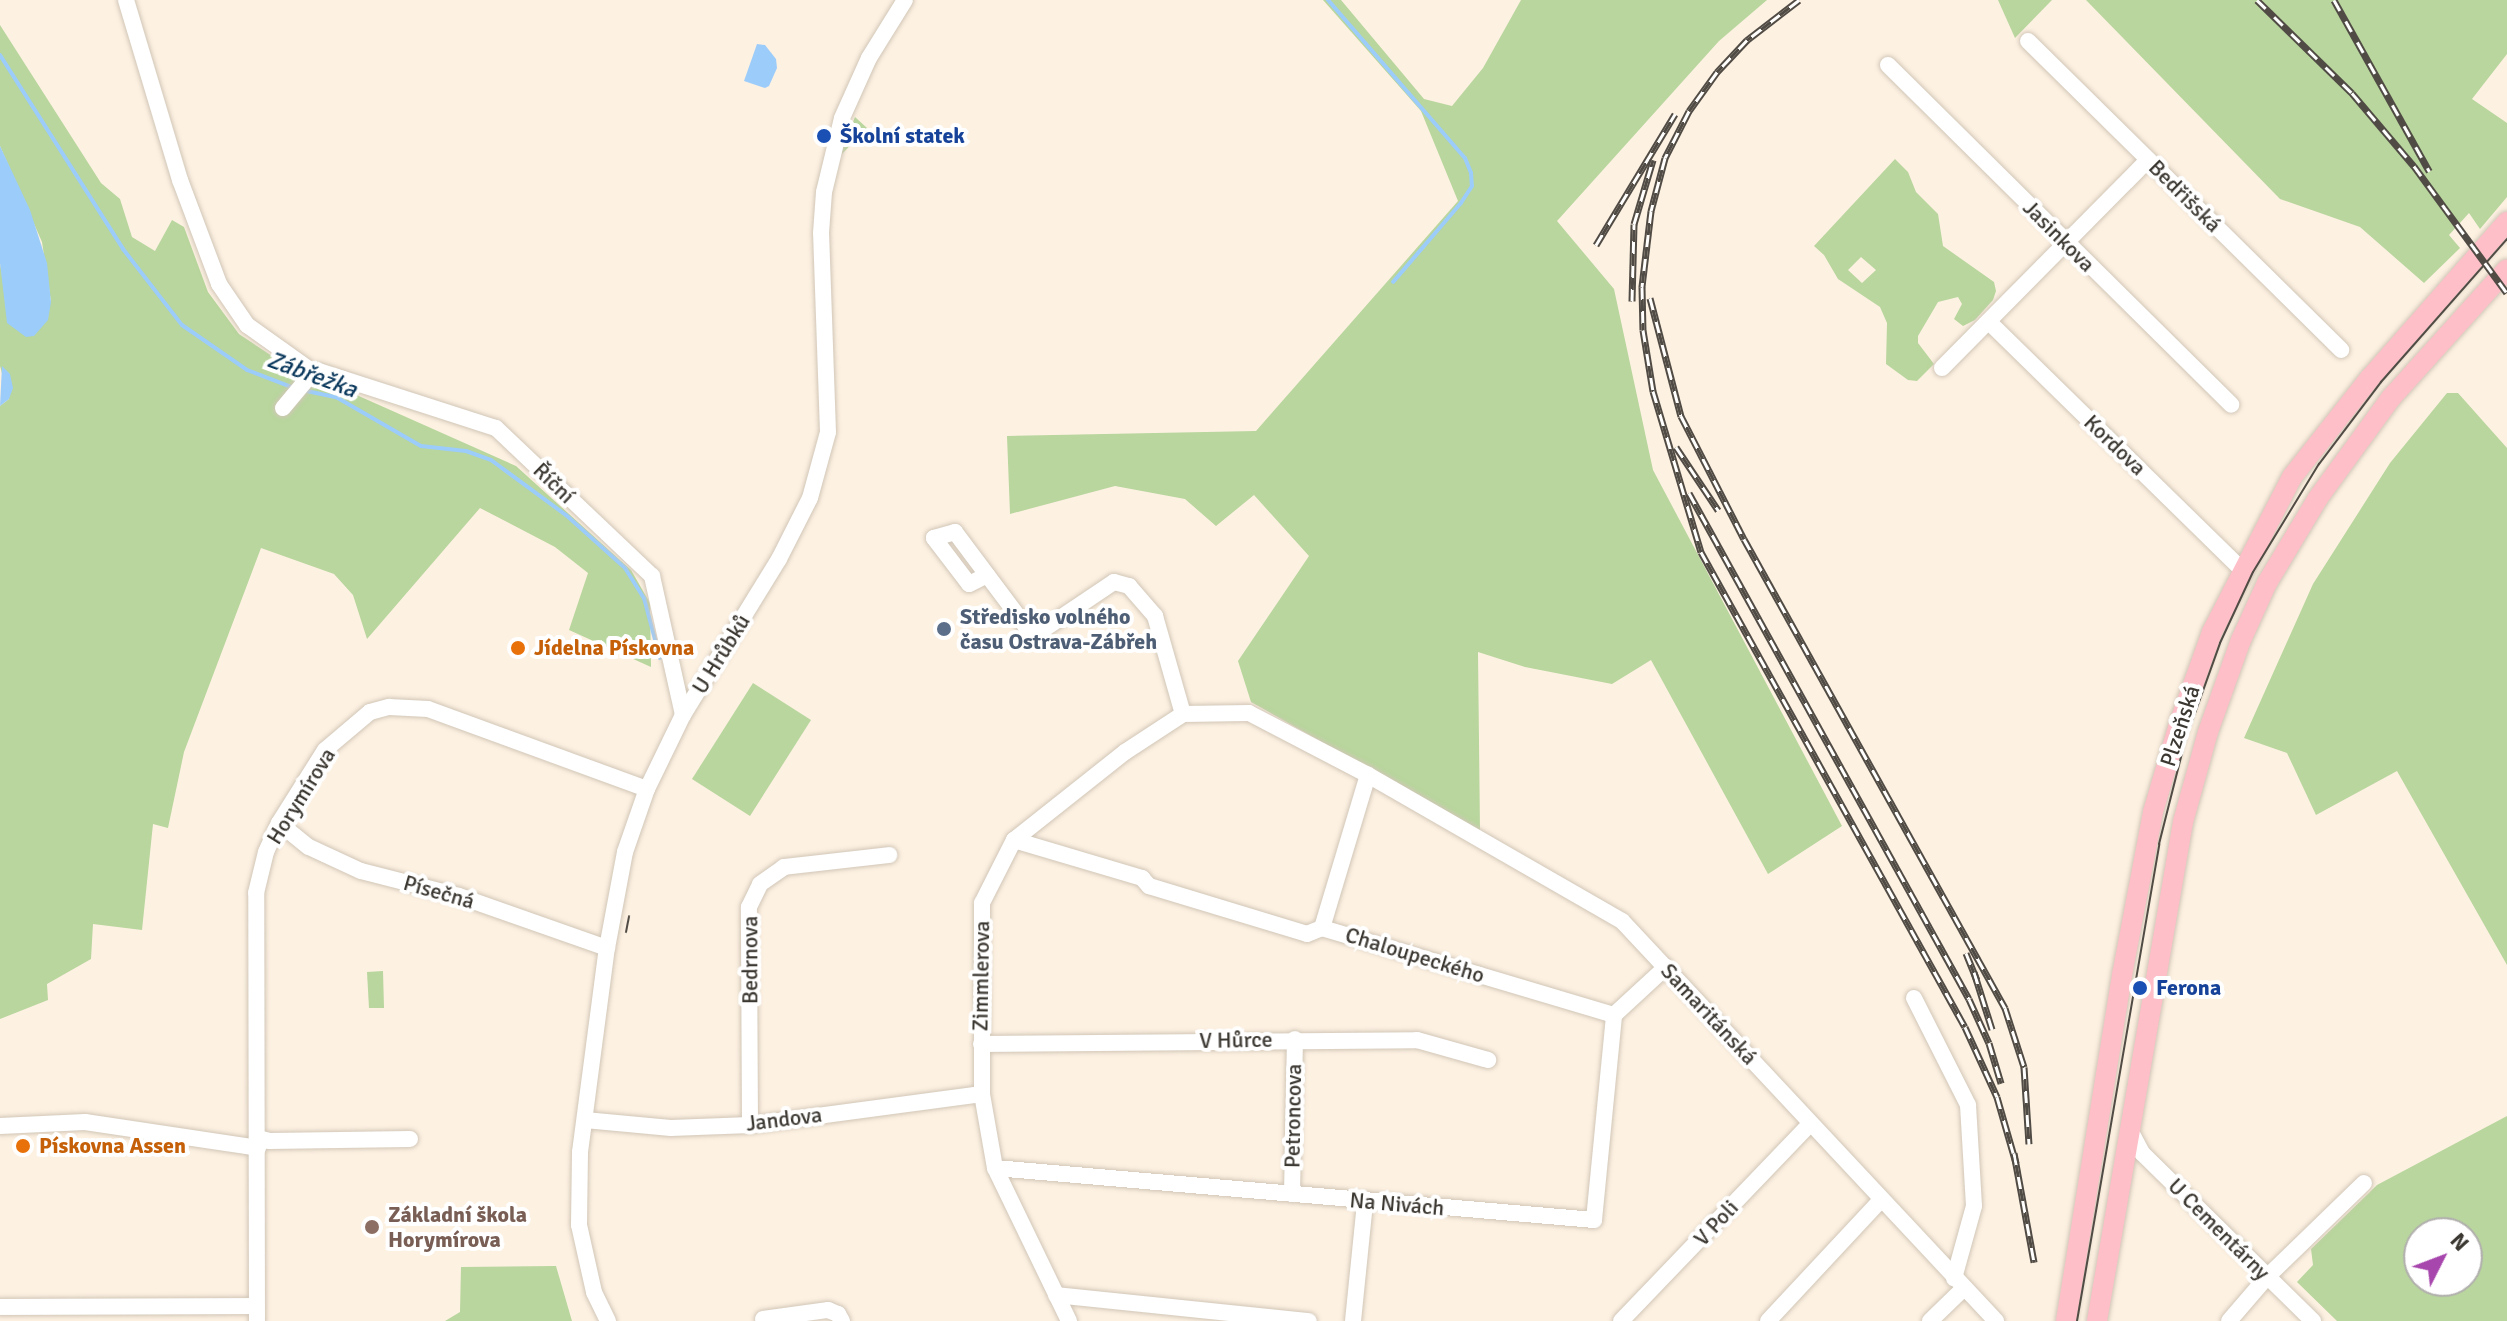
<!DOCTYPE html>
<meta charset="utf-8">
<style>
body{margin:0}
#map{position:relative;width:2507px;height:1321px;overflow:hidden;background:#fdf1e2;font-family:Signika,sans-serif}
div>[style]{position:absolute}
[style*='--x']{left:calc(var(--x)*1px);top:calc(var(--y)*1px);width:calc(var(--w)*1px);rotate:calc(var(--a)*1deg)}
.green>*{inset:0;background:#b8d69d}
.water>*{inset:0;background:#9cccfa}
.stream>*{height:4px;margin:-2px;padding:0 2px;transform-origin:2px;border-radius:2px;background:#9cccfa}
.roads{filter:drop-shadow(0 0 2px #d1c6b7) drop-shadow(0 0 2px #d1c6b7)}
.minor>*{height:16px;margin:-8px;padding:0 8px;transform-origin:8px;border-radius:8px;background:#fff}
.major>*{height:20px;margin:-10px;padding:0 10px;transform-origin:10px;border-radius:10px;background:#febfc8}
.tram>*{height:2px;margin:-1px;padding:0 1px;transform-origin:1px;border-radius:1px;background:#504b44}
.rail>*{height:7px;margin-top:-3.5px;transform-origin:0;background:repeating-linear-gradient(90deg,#fff 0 12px,#504b44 0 24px);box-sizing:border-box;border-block:2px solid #504b44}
.dots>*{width:22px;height:22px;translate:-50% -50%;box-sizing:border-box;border:4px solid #fff;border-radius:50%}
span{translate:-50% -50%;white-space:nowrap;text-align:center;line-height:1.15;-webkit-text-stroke:8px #fff;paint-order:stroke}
.transit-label{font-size:22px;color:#164399;font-weight:700}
.left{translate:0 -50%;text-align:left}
.street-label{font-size:22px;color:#3b3731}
.service-label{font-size:22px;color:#4e5e75;font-weight:700}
.food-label{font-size:22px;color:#c56008;font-weight:700}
.education-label{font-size:22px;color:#785e54;font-weight:700}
.water-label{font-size:24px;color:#0a385c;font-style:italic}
.north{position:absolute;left:2403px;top:1217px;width:80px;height:80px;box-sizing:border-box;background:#fff;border:2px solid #b1afad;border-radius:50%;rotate:48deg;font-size:22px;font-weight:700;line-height:32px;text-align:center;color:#3b3731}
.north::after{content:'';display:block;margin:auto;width:28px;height:36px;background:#a746ad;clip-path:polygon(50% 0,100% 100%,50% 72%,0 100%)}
</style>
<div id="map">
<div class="green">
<div style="clip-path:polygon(1323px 0,1341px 0,1424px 99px,1452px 106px,1483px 68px,1521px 0,1767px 0,1719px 41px,1557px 221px,1614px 289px,1653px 470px,1842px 826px,1768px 874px,1651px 660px,1612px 684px,1525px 667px,1478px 652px,1480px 831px,1251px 702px,1238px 661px,1309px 556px,1254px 495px,1216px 526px,1185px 499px,1115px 486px,1010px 514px,1007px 436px,1256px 431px,1458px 201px,1421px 111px)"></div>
<div style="clip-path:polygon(1998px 0,2052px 0,2015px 38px)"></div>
<div style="clip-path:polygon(2086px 0,2507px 0,2507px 54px,2472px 99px,2507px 123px,2507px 197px,2480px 229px,2469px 213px,2449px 235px,2460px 248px,2424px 283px,2360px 227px,2280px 199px)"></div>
<div style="clip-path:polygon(0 25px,101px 183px,120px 199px,132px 237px,155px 251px,172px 220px,184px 227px,208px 292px,239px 334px,278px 360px,516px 466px,631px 570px,650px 603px,651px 667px,569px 630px,588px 573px,555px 547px,480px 508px,367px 639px,353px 595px,334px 574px,261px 548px,184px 752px,168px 828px,153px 824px,142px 930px,93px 924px,91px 959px,47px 984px,48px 1000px,0 1019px,0 406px,9px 399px,0 366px,0 263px,4px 287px,51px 302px,42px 242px,0 146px)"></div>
<div style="clip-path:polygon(855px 117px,867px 128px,841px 155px,844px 143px)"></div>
<div style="clip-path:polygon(evenodd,1895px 159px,1908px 172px,1916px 192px,1938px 214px,1943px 246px,1994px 282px,1996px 291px,1993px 300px,1975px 320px,1963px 326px,1954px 319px,1962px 304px,1958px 297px,1938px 302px,1918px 336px,1918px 343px,1934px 364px,1917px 381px,1908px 380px,1886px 364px,1887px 323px,1880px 307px,1838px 279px,1824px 255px,1814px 246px,1895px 159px,1861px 257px,1876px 270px,1862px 283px,1848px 270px,1861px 257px)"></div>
<div style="clip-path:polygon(2447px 393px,2458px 393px,2507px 448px,2507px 965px,2397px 771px,2316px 815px,2287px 753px,2244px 738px,2313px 584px,2390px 463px)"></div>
<div style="clip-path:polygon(753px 683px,811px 720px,750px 816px,692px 779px)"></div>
<div style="clip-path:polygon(383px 971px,384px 1008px,369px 1008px,367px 972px)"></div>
<div style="clip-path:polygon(evenodd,2507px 1116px,2507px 1321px,2337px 1321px,2297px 1282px,2313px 1265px,2311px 1249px,2377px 1185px,2507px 1116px,2467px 1233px,2467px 1281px,2419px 1281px,2419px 1233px,2467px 1233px)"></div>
<div style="clip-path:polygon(556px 1266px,572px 1321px,445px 1321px,460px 1312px,461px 1267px)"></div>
</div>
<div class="water">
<div style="clip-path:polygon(757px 44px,765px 45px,776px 59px,777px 68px,769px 86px,765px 88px,744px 81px)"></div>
<div style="clip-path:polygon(0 146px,30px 210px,47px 263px,51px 302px,48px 320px,34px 336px,26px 337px,7px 323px,0 263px)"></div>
<div style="clip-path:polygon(2px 366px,10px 374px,13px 388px,9px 399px,0 406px)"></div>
</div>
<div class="stream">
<div style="--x:1328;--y:0;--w:209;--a:49.1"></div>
<div style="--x:1465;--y:158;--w:16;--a:68"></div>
<div style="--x:1471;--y:173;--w:13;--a:86"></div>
<div style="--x:1472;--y:186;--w:20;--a:123"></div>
<div style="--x:1461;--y:203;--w:104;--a:130.7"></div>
<div style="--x:0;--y:55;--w:230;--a:57.6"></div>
<div style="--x:123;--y:249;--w:96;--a:52.2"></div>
<div style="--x:182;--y:325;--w:79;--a:34.7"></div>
<div style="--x:247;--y:370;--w:50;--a:21"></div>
<div style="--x:302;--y:390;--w:35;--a:12"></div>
<div style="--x:336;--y:397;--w:98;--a:30"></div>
<div style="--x:421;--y:446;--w:45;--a:6.3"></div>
<div style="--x:466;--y:451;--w:27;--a:20"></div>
<div style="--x:491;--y:460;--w:93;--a:36.3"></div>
<div style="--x:566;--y:515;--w:79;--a:41.9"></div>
<div style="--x:625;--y:568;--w:36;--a:58"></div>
<div style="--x:644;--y:598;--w:62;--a:75.1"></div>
</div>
<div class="roads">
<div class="minor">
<div style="--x:126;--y:0;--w:188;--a:73.3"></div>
<div style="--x:180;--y:180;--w:111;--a:69.4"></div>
<div style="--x:219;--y:284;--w:50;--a:55.7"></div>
<div style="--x:247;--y:325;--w:81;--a:35.5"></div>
<div style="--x:2028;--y:41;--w:440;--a:44.6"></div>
<div style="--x:1888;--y:65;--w:483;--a:44.7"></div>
<div style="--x:1989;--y:322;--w:353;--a:44.4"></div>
<div style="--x:1942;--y:368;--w:293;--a:-45.3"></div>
<div style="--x:283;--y:408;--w:47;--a:-50.2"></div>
<div style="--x:313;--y:372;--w:6;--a:-9"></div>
<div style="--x:319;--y:371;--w:186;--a:17.9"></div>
<div style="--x:496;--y:428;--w:215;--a:43.5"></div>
<div style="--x:652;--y:576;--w:142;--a:77.4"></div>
<div style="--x:987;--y:575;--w:20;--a:153"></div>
<div style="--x:969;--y:584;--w:58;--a:-127.3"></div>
<div style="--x:934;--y:538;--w:22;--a:-16"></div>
<div style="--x:955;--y:532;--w:119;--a:53.2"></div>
<div style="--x:1026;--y:627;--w:16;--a:15"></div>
<div style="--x:1041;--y:631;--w:88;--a:-33.9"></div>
<div style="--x:1114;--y:582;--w:16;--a:15"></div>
<div style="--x:1129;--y:586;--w:40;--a:49"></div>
<div style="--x:1155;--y:616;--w:102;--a:74.1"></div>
<div style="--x:279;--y:823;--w:38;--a:39"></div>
<div style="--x:309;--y:847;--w:57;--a:24.8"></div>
<div style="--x:361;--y:871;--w:101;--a:14.3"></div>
<div style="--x:459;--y:896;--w:157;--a:19.4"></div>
<div style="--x:1014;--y:840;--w:134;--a:16.5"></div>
<div style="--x:1142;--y:878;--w:11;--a:49"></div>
<div style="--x:1149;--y:886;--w:165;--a:16.9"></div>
<div style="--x:1307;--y:934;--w:16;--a:-22"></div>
<div style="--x:1322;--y:928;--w:305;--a:16.6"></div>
<div style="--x:1614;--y:1015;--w:71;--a:-42.7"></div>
<div style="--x:1322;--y:928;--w:160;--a:-73.3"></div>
<div style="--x:1914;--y:998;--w:120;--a:63.2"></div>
<div style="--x:1968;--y:1105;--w:101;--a:86.6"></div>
<div style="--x:1974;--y:1206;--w:75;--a:105.5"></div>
<div style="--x:981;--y:1044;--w:436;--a:-0.5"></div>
<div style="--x:1417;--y:1040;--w:74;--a:15.7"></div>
<div style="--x:585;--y:1120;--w:86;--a:5.3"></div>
<div style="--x:671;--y:1128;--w:79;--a:-2.2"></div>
<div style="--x:750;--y:1125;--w:234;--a:-7.6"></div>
<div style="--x:750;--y:1125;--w:218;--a:-90.3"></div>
<div style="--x:749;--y:907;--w:25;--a:-64"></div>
<div style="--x:760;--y:884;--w:29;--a:-35"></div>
<div style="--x:784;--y:867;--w:106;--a:-6.5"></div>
<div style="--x:0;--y:1126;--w:85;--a:-2.7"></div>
<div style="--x:85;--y:1122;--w:175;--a:8.5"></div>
<div style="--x:2131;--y:1132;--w:24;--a:62"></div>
<div style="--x:2142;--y:1153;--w:240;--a:44.5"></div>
<div style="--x:258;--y:1138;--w:11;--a:15"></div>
<div style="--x:269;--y:1141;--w:141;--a:-0.8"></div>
<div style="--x:995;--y:1168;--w:601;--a:4.96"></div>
<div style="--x:1594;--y:1220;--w:206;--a:-84.4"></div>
<div style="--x:1292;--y:1194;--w:155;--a:-88.9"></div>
<div style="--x:1056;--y:1295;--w:254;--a:5.9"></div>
<div style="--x:0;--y:1307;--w:256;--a:-0.2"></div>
<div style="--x:763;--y:1319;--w:66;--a:-7.9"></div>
<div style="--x:828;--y:1310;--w:11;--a:22"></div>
<div style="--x:838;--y:1314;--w:8;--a:60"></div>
<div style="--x:257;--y:1321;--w:428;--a:-90.1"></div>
<div style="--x:256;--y:893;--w:42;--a:-76.3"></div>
<div style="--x:266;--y:852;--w:32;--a:-66"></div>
<div style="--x:279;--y:823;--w:86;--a:-57.8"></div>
<div style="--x:325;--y:750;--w:59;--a:-40.2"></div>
<div style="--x:370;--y:712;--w:20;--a:-15"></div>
<div style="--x:389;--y:707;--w:39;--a:3"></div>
<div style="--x:428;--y:709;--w:233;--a:20.1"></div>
<div style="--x:608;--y:1321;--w:32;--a:-116"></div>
<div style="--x:594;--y:1292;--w:69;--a:-102.6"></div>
<div style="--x:579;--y:1225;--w:73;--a:-89.2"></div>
<div style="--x:580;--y:1152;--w:206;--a:-82.5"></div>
<div style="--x:607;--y:948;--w:98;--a:-79.4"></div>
<div style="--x:625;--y:852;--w:67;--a:-70.8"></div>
<div style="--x:647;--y:789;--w:82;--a:-64.1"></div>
<div style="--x:683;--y:715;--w:183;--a:-58.4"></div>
<div style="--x:779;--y:559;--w:68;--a:-63.1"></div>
<div style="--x:810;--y:498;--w:68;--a:-74.7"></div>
<div style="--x:828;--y:432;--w:199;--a:-92"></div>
<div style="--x:821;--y:233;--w:41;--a:-85.8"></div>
<div style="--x:824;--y:192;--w:76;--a:-76.3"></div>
<div style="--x:842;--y:118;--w:66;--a:-65.8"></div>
<div style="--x:869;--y:58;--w:68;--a:-58.2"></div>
<div style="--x:1069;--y:1321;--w:170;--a:-115.8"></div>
<div style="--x:995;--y:1168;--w:75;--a:-100"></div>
<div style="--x:982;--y:1094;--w:191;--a:-90"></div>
<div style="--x:982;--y:903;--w:71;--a:-63.1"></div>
<div style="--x:1014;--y:840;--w:142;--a:-38.4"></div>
<div style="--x:1125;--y:752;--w:69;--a:-33.2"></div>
<div style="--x:1183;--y:714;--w:66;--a:-0.9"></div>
<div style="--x:1249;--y:713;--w:134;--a:27.5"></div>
<div style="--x:1368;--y:775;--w:293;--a:29.9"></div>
<div style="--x:1622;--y:921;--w:548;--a:46.92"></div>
<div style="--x:1353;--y:1321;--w:120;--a:-84.2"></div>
<div style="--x:1621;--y:1321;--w:273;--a:-46.2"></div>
<div style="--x:1768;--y:1321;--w:166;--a:-47"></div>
<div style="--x:1930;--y:1321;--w:47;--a:-44.1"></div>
<div style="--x:2229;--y:1321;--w:58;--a:-49.2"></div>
<div style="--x:2267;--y:1277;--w:135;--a:-44.1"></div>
</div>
<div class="major">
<div style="--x:2066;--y:1321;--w:351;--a:-80.8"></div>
<div style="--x:2122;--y:975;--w:166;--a:-79.2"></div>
<div style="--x:2153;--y:812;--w:95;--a:-73.5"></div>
<div style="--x:2180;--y:721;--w:95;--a:-70.2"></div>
<div style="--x:2212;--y:632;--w:174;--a:-62.7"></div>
<div style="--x:2292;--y:477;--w:126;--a:-51.8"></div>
<div style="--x:2370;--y:378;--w:208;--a:-48.7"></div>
<div style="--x:2097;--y:1321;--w:506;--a:-80.22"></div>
<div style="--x:2183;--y:822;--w:93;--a:-74.5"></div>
<div style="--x:2208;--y:732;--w:98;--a:-70.3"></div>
<div style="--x:2241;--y:640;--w:63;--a:-65.5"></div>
<div style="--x:2267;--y:583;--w:99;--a:-59"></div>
<div style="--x:2318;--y:498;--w:124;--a:-53.9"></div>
<div style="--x:2391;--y:398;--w:173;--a:-48"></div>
</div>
</div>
<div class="tram">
<div style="--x:626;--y:932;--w:16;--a:-79"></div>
<div style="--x:2077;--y:1321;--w:484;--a:-80.2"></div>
<div style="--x:2159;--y:844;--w:106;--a:-75.8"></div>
<div style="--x:2185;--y:741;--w:104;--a:-70.3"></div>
<div style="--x:2220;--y:643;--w:78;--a:-65.1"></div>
<div style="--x:2253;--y:572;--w:127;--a:-58.6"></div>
<div style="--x:2319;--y:464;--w:103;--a:-52.9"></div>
<div style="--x:2381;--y:382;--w:191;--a:-48.6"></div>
</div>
<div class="rail">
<div style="--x:1799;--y:0;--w:66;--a:142.4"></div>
<div style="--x:1747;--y:40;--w:44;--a:133.2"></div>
<div style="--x:1717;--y:72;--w:48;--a:125.7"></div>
<div style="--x:1689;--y:111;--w:53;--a:117.1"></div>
<div style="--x:1665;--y:158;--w:55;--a:104.8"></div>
<div style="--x:1651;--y:211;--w:77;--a:96.8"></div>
<div style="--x:1642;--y:287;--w:43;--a:88.7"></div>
<div style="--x:1643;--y:330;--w:62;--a:80.7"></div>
<div style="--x:1653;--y:391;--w:168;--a:73.4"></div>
<div style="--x:1701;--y:552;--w:543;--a:60.94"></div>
<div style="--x:1965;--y:1027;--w:77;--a:65.4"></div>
<div style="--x:1997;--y:1097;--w:69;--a:73.9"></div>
<div style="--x:2257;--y:0;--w:133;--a:44.4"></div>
<div style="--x:2352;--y:93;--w:96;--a:49.7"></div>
<div style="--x:2414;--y:166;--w:157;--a:53.8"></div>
<div style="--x:2334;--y:0;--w:196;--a:60.9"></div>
<div style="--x:1596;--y:245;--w:153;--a:-58.9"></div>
<div style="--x:1650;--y:298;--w:122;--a:75.3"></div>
<div style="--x:1681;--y:416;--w:138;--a:62.9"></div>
<div style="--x:1744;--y:539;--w:537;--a:60.9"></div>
<div style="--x:2005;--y:1008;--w:62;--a:72.1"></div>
<div style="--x:2024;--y:1067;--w:77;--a:86.3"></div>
<div style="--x:1632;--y:301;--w:77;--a:-88.5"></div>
<div style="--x:1634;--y:224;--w:67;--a:-73.5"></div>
<div style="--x:1676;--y:447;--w:76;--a:56.3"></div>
<div style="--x:1689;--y:493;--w:578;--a:61.04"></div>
<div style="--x:1969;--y:999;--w:48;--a:65.6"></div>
<div style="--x:1989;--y:1043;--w:42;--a:73.3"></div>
<div style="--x:1966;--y:953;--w:29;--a:68"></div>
<div style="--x:1974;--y:972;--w:60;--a:72.5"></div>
<div style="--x:2014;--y:1153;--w:111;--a:79.6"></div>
</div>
<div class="dots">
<div style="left:824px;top:136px;background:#1a4fb4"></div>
<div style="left:944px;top:629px;background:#5c6f8a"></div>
<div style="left:518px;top:648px;background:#e8710a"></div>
<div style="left:2140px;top:988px;background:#1a4fb4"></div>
<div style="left:23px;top:1146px;background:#e8710a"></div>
<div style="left:372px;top:1227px;background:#8d6e63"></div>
</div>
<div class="transit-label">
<span class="left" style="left:840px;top:136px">Školní statek</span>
<span class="left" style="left:2156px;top:988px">Ferona</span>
</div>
<div class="street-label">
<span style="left:2185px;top:196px;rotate:45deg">Bedřišská</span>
<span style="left:2059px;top:236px;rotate:45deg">Jasinkova</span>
<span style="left:2115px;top:445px;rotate:44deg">Kordova</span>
<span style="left:554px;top:483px;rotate:44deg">Říční</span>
<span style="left:721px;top:654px;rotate:-58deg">U Hrůbků</span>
<span style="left:2180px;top:726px;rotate:-72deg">Plzeňská</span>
<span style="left:301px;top:796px;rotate:-58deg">Horymírova</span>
<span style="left:439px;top:892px;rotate:16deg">Písečná</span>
<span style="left:1415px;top:955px;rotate:17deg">Chaloupeckého</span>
<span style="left:750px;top:960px;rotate:-90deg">Bedrnova</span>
<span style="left:981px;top:976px;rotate:-89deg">Zimmlerova</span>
<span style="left:1709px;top:1014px;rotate:47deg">Samaritánská</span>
<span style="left:1236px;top:1040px;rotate:-1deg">V Hůrce</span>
<span style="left:1293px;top:1116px;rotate:-89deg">Petroncova</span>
<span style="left:784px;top:1119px;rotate:-7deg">Jandova</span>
<span style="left:1397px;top:1204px;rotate:5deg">Na Nivách</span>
<span style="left:1716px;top:1223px;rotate:-47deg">V Poli</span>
<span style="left:2219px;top:1229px;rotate:45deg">U Cementárny</span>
</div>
<div class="service-label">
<span class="left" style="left:960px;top:629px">Středisko volného<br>času Ostrava-Zábřeh</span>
</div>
<div class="food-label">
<span class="left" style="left:534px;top:648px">Jídelna Pískovna</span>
<span class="left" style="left:39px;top:1146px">Pískovna Assen</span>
</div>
<div class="education-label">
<span class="left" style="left:388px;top:1227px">Základní škola<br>Horymírova</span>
</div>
<div class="water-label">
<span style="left:312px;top:375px;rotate:20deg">Zábřežka</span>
</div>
<div class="north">N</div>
</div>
